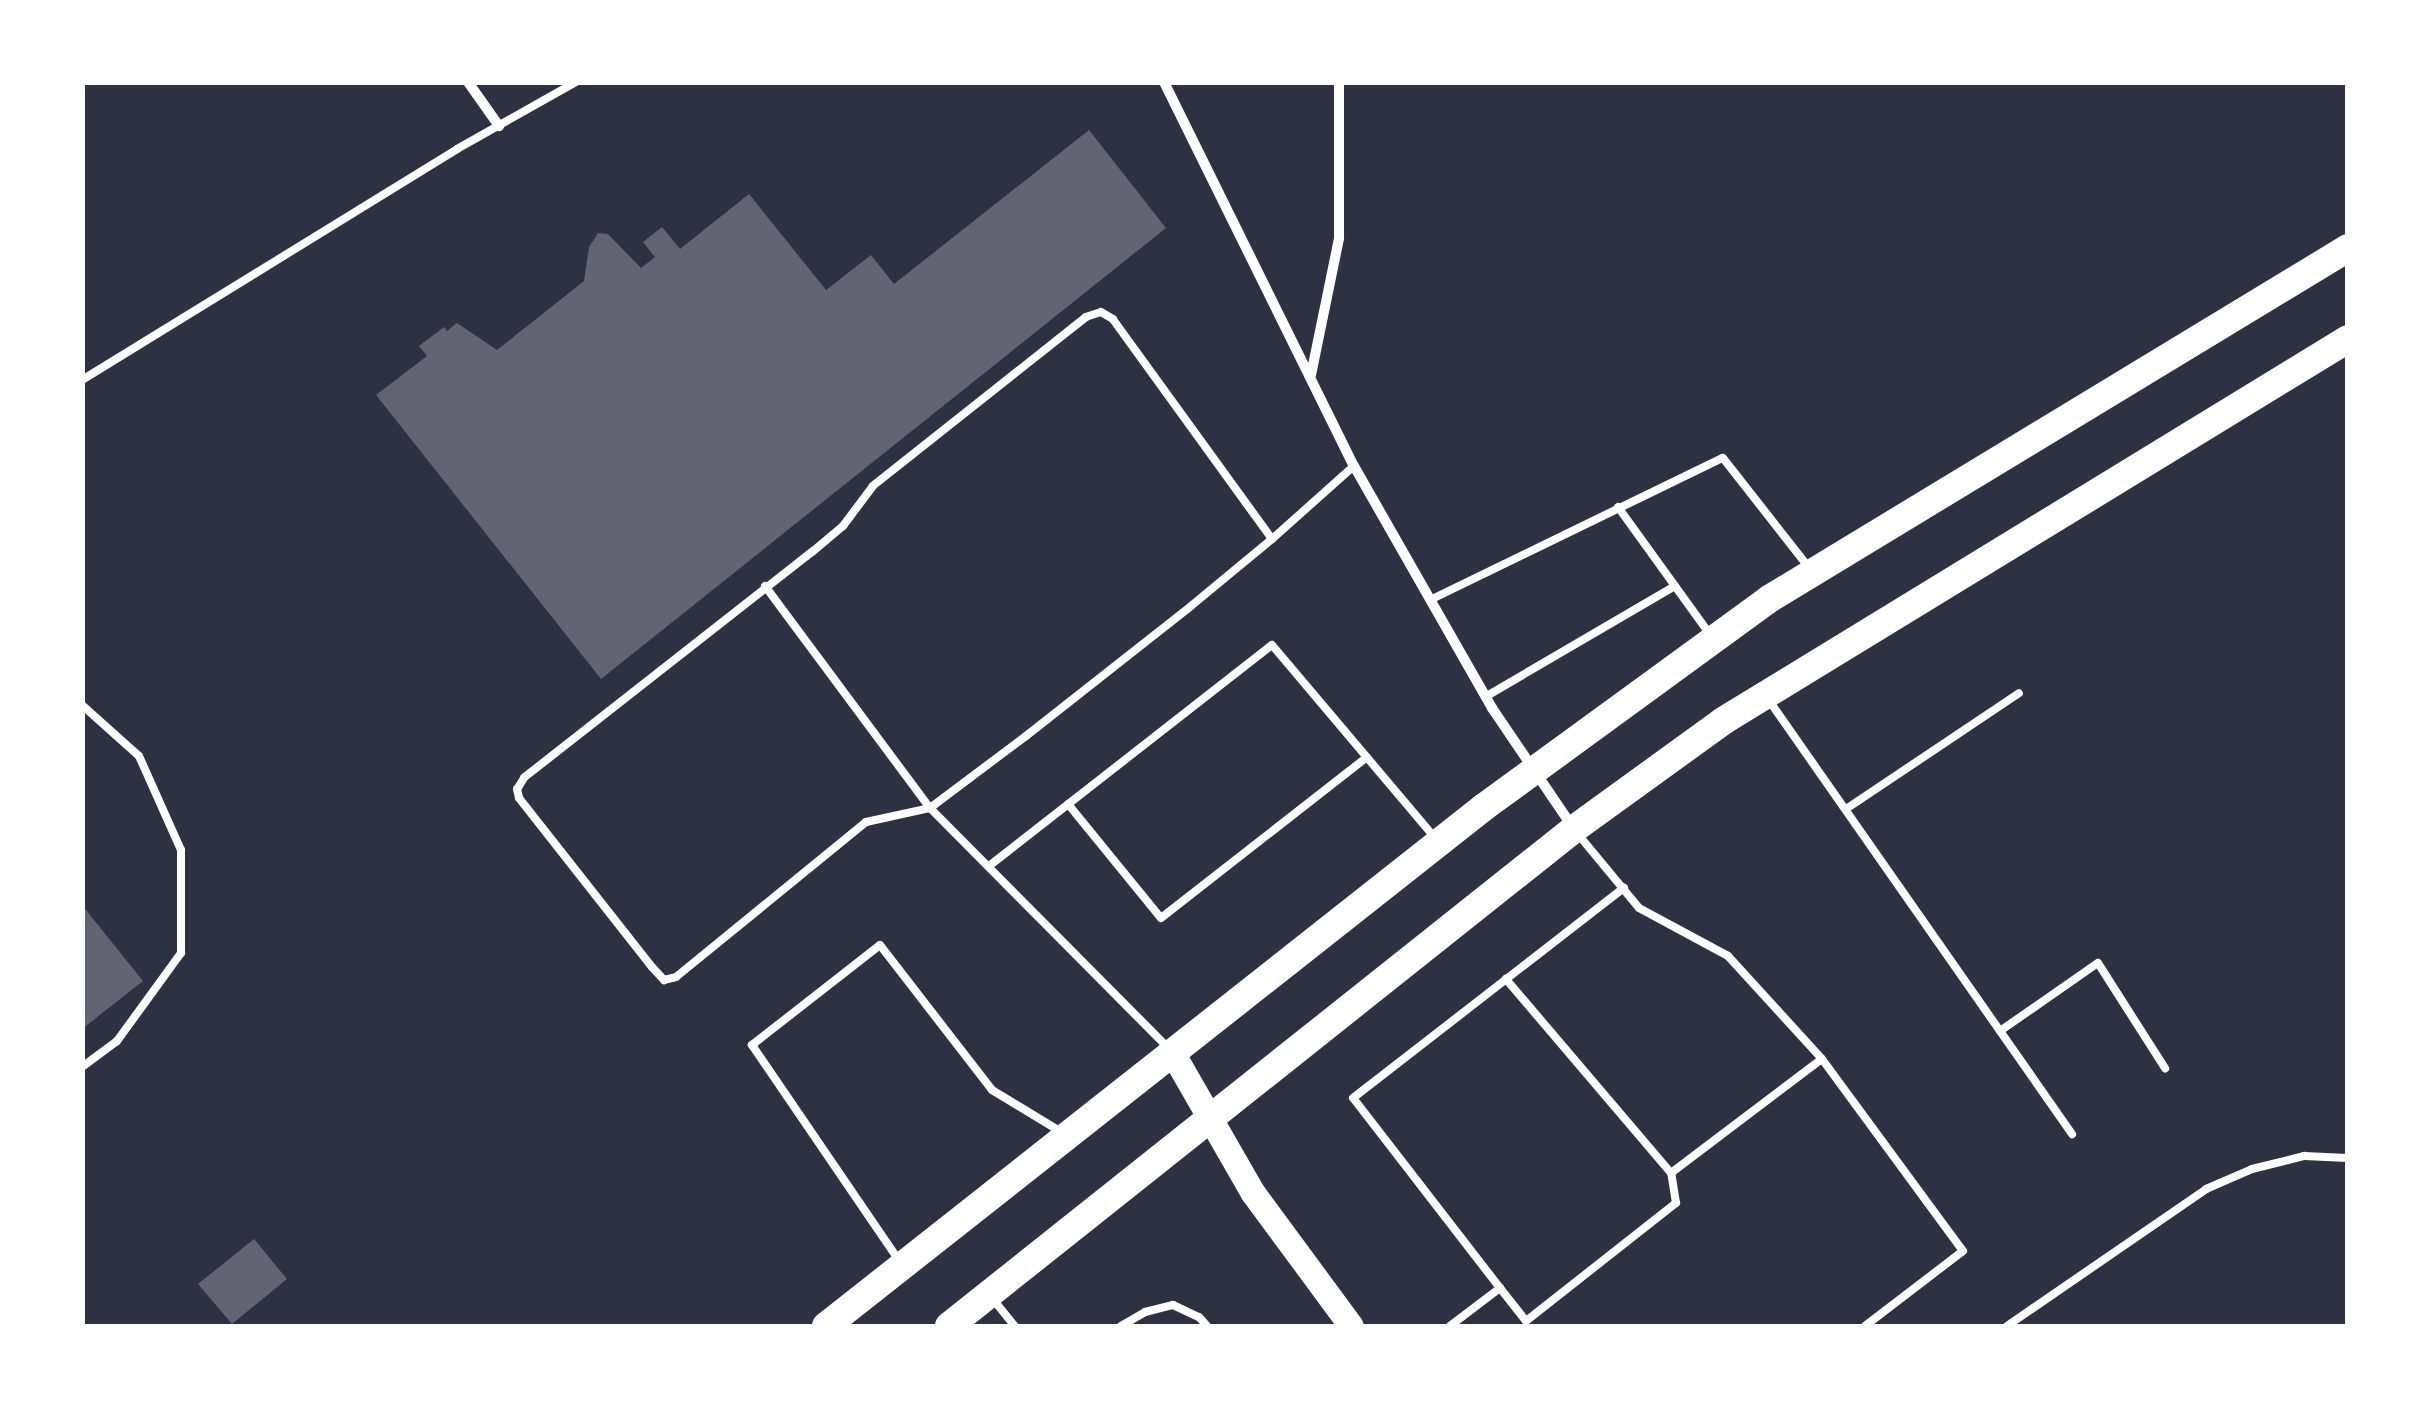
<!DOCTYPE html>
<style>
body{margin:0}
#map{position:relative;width:2430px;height:1409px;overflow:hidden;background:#2d3142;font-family:Ubuntu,sans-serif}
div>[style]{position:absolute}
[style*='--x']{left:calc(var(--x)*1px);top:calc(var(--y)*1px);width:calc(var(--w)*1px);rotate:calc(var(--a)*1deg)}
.building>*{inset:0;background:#626471}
.service>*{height:8px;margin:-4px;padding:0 4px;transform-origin:4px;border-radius:4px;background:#fff}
.minor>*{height:10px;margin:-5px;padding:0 5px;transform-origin:5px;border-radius:5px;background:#fff}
.primary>*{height:25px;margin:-12.5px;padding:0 12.5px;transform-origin:12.5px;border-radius:12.5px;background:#fff}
.trunk>*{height:28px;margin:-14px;padding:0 14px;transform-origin:14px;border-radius:14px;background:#fff}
span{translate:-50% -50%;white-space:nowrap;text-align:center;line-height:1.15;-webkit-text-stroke:10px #fff;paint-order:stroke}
.frame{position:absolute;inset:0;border:85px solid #fff;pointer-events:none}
</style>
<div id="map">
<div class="building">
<div style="clip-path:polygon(1089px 130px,1166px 228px,601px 679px,376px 395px,427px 356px,419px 346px,444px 327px,447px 331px,457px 323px,497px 350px,584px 281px,589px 247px,598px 233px,608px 234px,641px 268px,655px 257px,643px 242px,662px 227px,680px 249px,749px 194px,826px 290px,871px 255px,894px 284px)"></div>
<div style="clip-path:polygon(82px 905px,143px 981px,82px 1029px)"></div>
<div style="clip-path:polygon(254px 1239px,287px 1279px,232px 1324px,198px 1284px)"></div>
</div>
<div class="service">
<div style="--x:82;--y:380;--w:440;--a:-31.6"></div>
<div style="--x:457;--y:149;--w:137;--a:-29.4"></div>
<div style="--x:1618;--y:507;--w:159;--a:54.2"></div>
<div style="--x:1272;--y:539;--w:271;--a:-125.9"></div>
<div style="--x:1113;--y:319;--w:14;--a:-150"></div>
<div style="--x:1101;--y:312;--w:16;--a:162"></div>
<div style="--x:1086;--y:317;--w:272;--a:141.6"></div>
<div style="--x:873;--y:486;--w:50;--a:126.9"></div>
<div style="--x:843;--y:526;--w:39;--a:140"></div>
<div style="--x:813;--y:551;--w:367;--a:141.9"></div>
<div style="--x:524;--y:778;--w:13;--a:122"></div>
<div style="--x:517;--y:789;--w:9;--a:77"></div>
<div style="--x:519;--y:798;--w:215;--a:51.8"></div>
<div style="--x:652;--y:967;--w:18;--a:47"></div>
<div style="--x:664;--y:980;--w:12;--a:-14"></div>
<div style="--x:676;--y:977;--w:245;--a:-39.2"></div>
<div style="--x:866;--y:822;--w:66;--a:-12.3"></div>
<div style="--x:930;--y:808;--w:120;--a:-36.9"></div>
<div style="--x:1026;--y:736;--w:210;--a:-38.2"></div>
<div style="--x:1191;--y:606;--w:105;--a:-39.6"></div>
<div style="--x:1272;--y:539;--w:110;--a:-41.7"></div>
<div style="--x:765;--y:586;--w:277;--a:53.4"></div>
<div style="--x:930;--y:808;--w:341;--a:45.2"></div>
<div style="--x:1432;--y:599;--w:323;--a:-25.9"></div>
<div style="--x:1723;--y:458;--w:141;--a:51.9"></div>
<div style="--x:1485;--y:697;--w:220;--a:-30.3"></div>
<div style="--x:1768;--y:699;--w:531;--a:55.05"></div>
<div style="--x:82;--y:705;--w:76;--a:41.8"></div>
<div style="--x:139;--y:756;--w:103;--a:65.9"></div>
<div style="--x:181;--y:850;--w:103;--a:90"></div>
<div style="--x:181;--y:953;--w:109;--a:126"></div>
<div style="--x:117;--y:1041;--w:44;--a:143.4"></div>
<div style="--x:1068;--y:804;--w:147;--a:50.8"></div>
<div style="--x:1161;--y:918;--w:261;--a:-38"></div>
<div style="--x:1846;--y:809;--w:208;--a:-33.8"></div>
<div style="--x:1577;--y:833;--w:97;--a:50.4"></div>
<div style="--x:1639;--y:908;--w:101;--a:28.3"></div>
<div style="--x:1728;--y:956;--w:139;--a:47.6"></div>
<div style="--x:1822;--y:1059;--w:238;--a:53.7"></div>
<div style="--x:1963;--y:1251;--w:123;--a:142.6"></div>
<div style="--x:989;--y:866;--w:359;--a:-38"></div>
<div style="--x:1272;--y:645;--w:254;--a:49.8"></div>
<div style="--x:2000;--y:1031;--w:119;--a:-34.8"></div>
<div style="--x:2098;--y:963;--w:125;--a:57.5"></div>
<div style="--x:1671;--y:1173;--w:189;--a:-37.1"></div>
<div style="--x:900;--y:1262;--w:263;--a:-124.3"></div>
<div style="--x:752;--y:1045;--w:162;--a:-38"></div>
<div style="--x:880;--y:945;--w:183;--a:52.3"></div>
<div style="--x:992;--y:1090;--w:83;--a:31.2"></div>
<div style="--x:1500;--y:1288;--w:42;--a:51.8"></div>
<div style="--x:1526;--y:1321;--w:191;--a:-38.2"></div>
<div style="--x:1676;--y:1203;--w:30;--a:-99"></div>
<div style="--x:1671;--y:1173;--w:255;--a:-130.4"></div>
<div style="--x:992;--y:1298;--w:36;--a:51"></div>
<div style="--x:1121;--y:1326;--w:28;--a:-30"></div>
<div style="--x:1145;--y:1312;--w:29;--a:-14"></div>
<div style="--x:1173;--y:1305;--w:29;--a:25"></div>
<div style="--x:1199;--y:1317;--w:12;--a:48"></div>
<div style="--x:1450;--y:1326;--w:63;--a:-37.2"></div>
<div style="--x:1500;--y:1288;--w:240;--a:-127.7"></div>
<div style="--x:1353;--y:1098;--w:343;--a:-37.8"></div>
<div style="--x:2007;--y:1326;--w:242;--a:-34.5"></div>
<div style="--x:2206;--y:1189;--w:50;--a:-23.5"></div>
<div style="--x:2252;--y:1169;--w:54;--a:-14"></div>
<div style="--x:2304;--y:1156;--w:44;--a:2.6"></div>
</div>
<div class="minor">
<div style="--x:468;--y:82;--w:54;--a:54.8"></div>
<div style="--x:1164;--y:82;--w:428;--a:63.7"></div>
<div style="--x:1354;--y:466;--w:279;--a:60.3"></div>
<div style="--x:1492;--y:708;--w:143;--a:55.9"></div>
<div style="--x:1311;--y:375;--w:140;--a:-78.4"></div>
<div style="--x:1339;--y:238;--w:156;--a:-90"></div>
</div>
<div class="primary">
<div style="--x:1173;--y:1054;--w:160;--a:60.1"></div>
<div style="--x:1253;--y:1193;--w:165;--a:53.6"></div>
</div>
<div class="trunk">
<div style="--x:826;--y:1326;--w:838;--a:-38.26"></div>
<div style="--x:1484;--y:807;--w:353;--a:-36.1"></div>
<div style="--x:1769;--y:599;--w:677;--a:-31.22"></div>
<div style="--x:949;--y:1326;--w:799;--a:-38.49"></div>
<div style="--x:1574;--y:829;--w:184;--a:-35.9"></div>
<div style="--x:1723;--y:721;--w:732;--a:-31.43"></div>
</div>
<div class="frame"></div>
</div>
